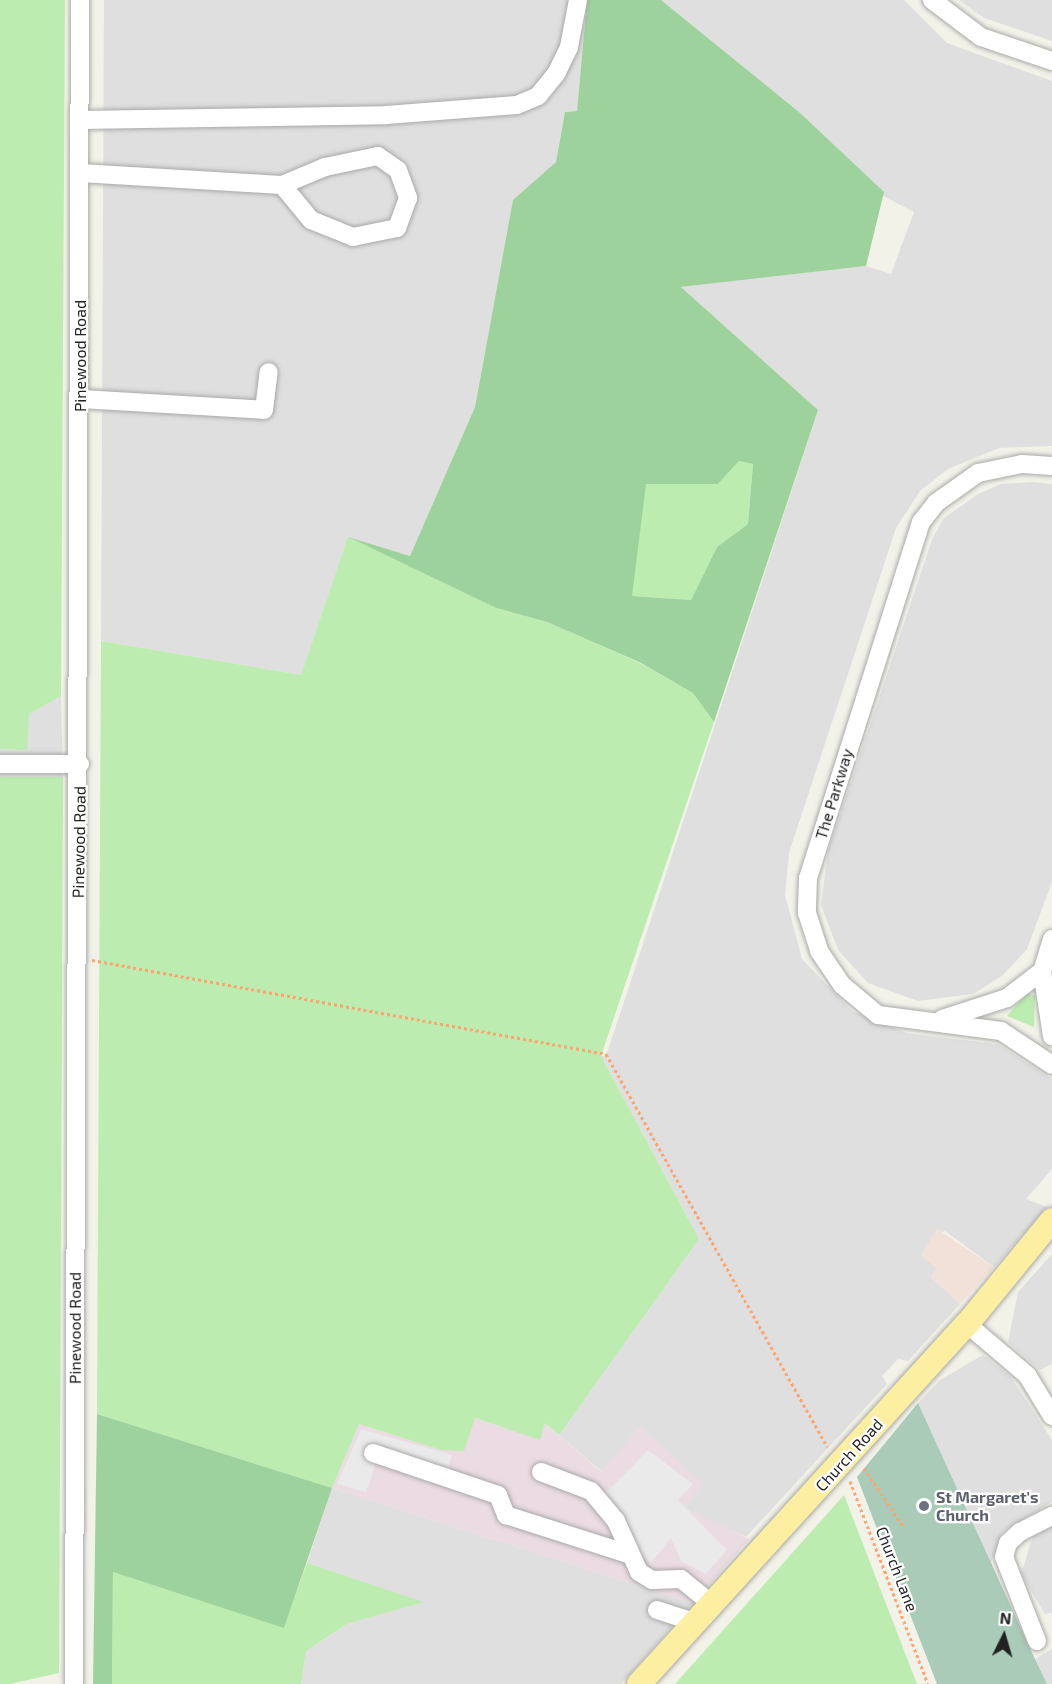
<!DOCTYPE html>
<style>
body{margin:0}
#map{position:relative;width:1052px;height:1684px;overflow:hidden;background:#f2f2e9;font-family:"Exo 2",sans-serif}
div>[style]{position:absolute}
[style*='--x']{left:calc(var(--x)*1px);top:calc(var(--y)*1px);width:calc(var(--w)*1px);rotate:calc(var(--a)*1deg)}
.residential>*{inset:0;background:#e0dfdf}
.commercial>*{inset:0;background:#f2e1d8}
.industrial>*{inset:0;background:#ebdbe3}
.grass>*{inset:0;background:#bcecaf}
.forest>*{inset:0;background:#9ed29d}
.cemetery>*{inset:0;background:#a9cbb8}
.parking>*{inset:0;background:#eaeaea}
.path>*{height:3px;margin-top:-1.5px;transform-origin:0;background:repeating-linear-gradient(90deg,#fca56f 0 3px,transparent 0 6px)}
.roads{filter:drop-shadow(0 0 2px #a9a9a9) drop-shadow(0 0 2px #a9a9a9)}
.minor>*{height:18px;margin:-9px;padding:0 9px;transform-origin:9px;border-radius:9px;background:#fff}
.major>*{height:24px;margin:-12px;padding:0 12px;transform-origin:12px;border-radius:12px;background:#fdefa2}
.dots>*{width:16px;height:16px;translate:-50% -50%;box-sizing:border-box;border:3px solid #fff;border-radius:50%}
span{translate:-50% -50%;white-space:nowrap;text-align:center;line-height:1.15;-webkit-text-stroke:4.5px #fff;paint-order:stroke}
.street-label{font-size:16px;color:#222}
.worship-label{font-size:16px;color:#5b616d;font-weight:700}
.left{translate:0 -50%;text-align:left}
.north{position:absolute;left:974px;top:1606px;width:60px;height:60px;-webkit-text-stroke:4px #fff;paint-order:stroke;rotate:5deg;font-size:16px;font-weight:700;line-height:24px;text-align:center;color:#222}
.north::after{content:'';display:block;margin:auto;width:21px;height:27px;background:#222;clip-path:polygon(50% 0,100% 100%,50% 72%,0 100%)}
</style>
<div id="map">
<div class="residential">
<div style="clip-path:polygon(104px 0,587px 0,577px 111px,565px 112px,556px 162px,513px 201px,475px 407px,410px 556px,348px 538px,301px 675px,101px 641px)"></div>
<div style="clip-path:polygon(661px 0,904px 0,947px 43px,1052px 81px,1052px 446px,999px 448px,948px 469px,920px 491px,896px 528px,789px 853px,785px 895px,802px 959px,852px 1011px,906px 1033px,997px 1044px,1052px 1079px,1052px 1169px,1026px 1199px,1047px 1207px,994px 1267px,945px 1231px,931px 1237px,937px 1269px,931px 1277px,960px 1304px,908px 1361px,898px 1359px,882px 1376px,887px 1384px,746px 1537px,682px 1508px,640px 1427px,602px 1472px,559px 1435px,699px 1239px,601px 1056px,606px 1056px,622px 1008px,818px 410px,681px 287px,866px 266px,891px 274px,914px 212px,883px 196px,799px 112px)"></div>
<div style="clip-path:polygon(959px 0,1052px 0,1052px 41px,984px 18px)"></div>
<div style="clip-path:polygon(1033px 482px,1052px 484px,1052px 882px,1027px 949px,1002px 976px,973px 994px,918px 1001px,868px 983px,838px 950px,821px 905px,828px 851px,933px 537px,944px 518px,978px 494px,1001px 484px)"></div>
<div style="clip-path:polygon(61px 696px,63px 777px,0 777px,0 749px,26px 750px,29px 714px)"></div>
<div style="clip-path:polygon(1052px 1254px,1052px 1364px,1040px 1370px,1008px 1342px,1018px 1292px)"></div>
<div style="clip-path:polygon(983px 1355px,1011px 1377px,1052px 1440px,1052px 1502px,1003px 1531px,991px 1563px,918px 1403px,940px 1380px)"></div>
<div style="clip-path:polygon(332px 1488px,693px 1603px,621px 1684px,301px 1684px,306px 1651px,347px 1624px,423px 1602px,307px 1563px)"></div>
<div style="clip-path:polygon(1052px 1527px,1052px 1613px,1045px 1614px,1021px 1574px,1033px 1536px)"></div>
<div style="clip-path:polygon(1052px 1637px,1052px 1684px,1047px 1684px,1035px 1659px,1052px 1649px)"></div>
</div>
<div class="commercial">
<div style="clip-path:polygon(937px 1229px,994px 1267px,960px 1304px,931px 1277px,937px 1269px,921px 1255px)"></div>
</div>
<div class="industrial">
<div style="clip-path:polygon(474px 1418px,540px 1439px,545px 1423px,601px 1472px,640px 1427px,704px 1484px,683px 1507px,749px 1539px,693px 1603px,332px 1488px,359px 1424px,441px 1450px)"></div>
</div>
<div class="grass">
<div style="clip-path:polygon(0 0,65px 0,61px 696px,29px 714px,27px 750px,0 749px)"></div>
<div style="clip-path:polygon(739px 461px,753px 464px,748px 524px,717px 547px,691px 600px,631px 596px,645px 483px,718px 484px)"></div>
<div style="clip-path:polygon(348px 537px,496px 608px,547px 622px,638px 662px,693px 693px,714px 722px,601px 1056px,699px 1239px,559px 1435px,545px 1423px,540px 1440px,475px 1418px,464px 1451px,441px 1450px,359px 1424px,332px 1488px,97px 1414px,101px 641px,301px 675px)"></div>
<div style="clip-path:polygon(0 777px,63px 777px,59px 1673px,10px 1684px,0 1684px)"></div>
<div style="clip-path:polygon(1027px 993px,1035px 996px,1034px 1027px,1007px 1016px)"></div>
<div style="clip-path:polygon(844px 1495px,917px 1684px,675px 1684px)"></div>
<div style="clip-path:polygon(307px 1563px,424px 1602px,347px 1624px,306px 1651px,301px 1684px,112px 1684px,113px 1572px,284px 1627px)"></div>
</div>
<div class="forest">
<div style="clip-path:polygon(evenodd,587px 0,661px 0,799px 112px,884px 192px,866px 266px,681px 287px,818px 410px,714px 722px,693px 693px,639px 662px,547px 622px,496px 608px,348px 537px,410px 556px,475px 407px,513px 200px,556px 162px,565px 112px,577px 111px,587px 0,739px 461px,753px 464px,748px 524px,717px 547px,691px 600px,632px 596px,646px 484px,718px 484px,739px 461px)"></div>
<div style="clip-path:polygon(97px 1414px,332px 1488px,284px 1628px,113px 1572px,112px 1684px,93px 1684px)"></div>
</div>
<div class="cemetery">
<div style="clip-path:polygon(918px 1403px,1035px 1659px,1047px 1684px,937px 1684px,857px 1477px)"></div>
</div>
<div class="parking">
<div style="clip-path:polygon(361px 1429px,452px 1455px,443px 1485px,376px 1463px,366px 1492px,337px 1484px)"></div>
<div style="clip-path:polygon(648px 1450px,693px 1484px,678px 1500px,727px 1550px,706px 1574px,681px 1561px,671px 1538px,651px 1563px,593px 1506px)"></div>
</div>
<div class="path">
<div style="--x:92;--y:960;--w:523;--a:10.36"></div>
<div style="--x:606;--y:1054;--w:451;--a:60.6"></div>
<div style="--x:864;--y:1468;--w:70;--a:56.1"></div>
<div style="--x:850;--y:1481;--w:217;--a:69"></div>
</div>
<div class="roads">
<div class="minor">
<div style="--x:932;--y:0;--w:61;--a:37.1"></div>
<div style="--x:981;--y:37;--w:75;--a:18.7"></div>
<div style="--x:80;--y:120;--w:306;--a:-0.9"></div>
<div style="--x:386;--y:115;--w:131;--a:-4.4"></div>
<div style="--x:517;--y:105;--w:23;--a:-23"></div>
<div style="--x:538;--y:96;--w:28;--a:-51"></div>
<div style="--x:556;--y:74;--w:30;--a:-64"></div>
<div style="--x:569;--y:47;--w:48;--a:-79.2"></div>
<div style="--x:80;--y:173;--w:202;--a:3.4"></div>
<div style="--x:282;--y:185;--w:47;--a:-22.7"></div>
<div style="--x:325;--y:167;--w:54;--a:-11.7"></div>
<div style="--x:378;--y:156;--w:24;--a:35"></div>
<div style="--x:398;--y:170;--w:30;--a:70"></div>
<div style="--x:408;--y:198;--w:32;--a:110"></div>
<div style="--x:397;--y:228;--w:45;--a:168.4"></div>
<div style="--x:353;--y:237;--w:45;--a:-158"></div>
<div style="--x:311;--y:220;--w:45;--a:-129.6"></div>
<div style="--x:81;--y:399;--w:183;--a:3.4"></div>
<div style="--x:264;--y:410;--w:38;--a:-83"></div>
<div style="--x:1052;--y:466;--w:30;--a:-176"></div>
<div style="--x:1022;--y:464;--w:45;--a:168.4"></div>
<div style="--x:978;--y:473;--w:52;--a:144.5"></div>
<div style="--x:936;--y:503;--w:24;--a:128"></div>
<div style="--x:921;--y:522;--w:374;--a:107.6"></div>
<div style="--x:808;--y:878;--w:35;--a:92"></div>
<div style="--x:807;--y:913;--w:40;--a:72"></div>
<div style="--x:819;--y:951;--w:41;--a:55.9"></div>
<div style="--x:842;--y:985;--w:47;--a:39.8"></div>
<div style="--x:878;--y:1015;--w:124;--a:7.4"></div>
<div style="--x:1001;--y:1031;--w:61;--a:33.7"></div>
<div style="--x:0;--y:764;--w:80;--a:0"></div>
<div style="--x:1052;--y:939;--w:34;--a:107"></div>
<div style="--x:1042;--y:971;--w:66;--a:81.3"></div>
<div style="--x:942;--y:1019;--w:68;--a:-17.9"></div>
<div style="--x:1007;--y:998;--w:44;--a:-37.6"></div>
<div style="--x:967;--y:1324;--w:79;--a:40.4"></div>
<div style="--x:1027;--y:1375;--w:48;--a:58.6"></div>
<div style="--x:373;--y:1453;--w:132;--a:18.6"></div>
<div style="--x:498;--y:1495;--w:22;--a:68"></div>
<div style="--x:506;--y:1515;--w:131;--a:17.7"></div>
<div style="--x:541;--y:1472;--w:53;--a:20.8"></div>
<div style="--x:591;--y:1491;--w:39;--a:50"></div>
<div style="--x:616;--y:1521;--w:56;--a:65.7"></div>
<div style="--x:639;--y:1572;--w:15;--a:32"></div>
<div style="--x:652;--y:1580;--w:29;--a:-2"></div>
<div style="--x:681;--y:1579;--w:38;--a:39"></div>
<div style="--x:657;--y:1610;--w:39;--a:18"></div>
<div style="--x:1037;--y:1641;--w:90;--a:-111.4"></div>
<div style="--x:1004;--y:1557;--w:15;--a:-74"></div>
<div style="--x:1008;--y:1543;--w:16;--a:-43"></div>
<div style="--x:1020;--y:1532;--w:36;--a:-27"></div>
<div style="--x:74;--y:1684;--w:1684;--a:-89.8"></div>
</div>
<div class="major">
<div style="--x:639;--y:1684;--w:487;--a:-47.7"></div>
<div style="--x:967;--y:1324;--w:134;--a:-50.7"></div>
</div>
</div>
<div class="dots">
<div style="left:924px;top:1506px;background:#6b7280"></div>
</div>
<div class="street-label">
<span style="left:80px;top:356px;rotate:-90deg">Pinewood Road</span>
<span style="left:834px;top:794px;rotate:-73deg">The Parkway</span>
<span style="left:79px;top:842px;rotate:-89deg">Pinewood Road</span>
<span style="left:75px;top:1328px;rotate:-90deg">Pinewood Road</span>
<span style="left:849px;top:1455px;rotate:-48deg">Church Road</span>
<span style="left:897px;top:1569px;rotate:69deg">Church Lane</span>
</div>
<div class="worship-label">
<span class="left" style="left:936px;top:1506px">St Margaret's<br>Church</span>
</div>
<div class="north">N</div>
</div>
